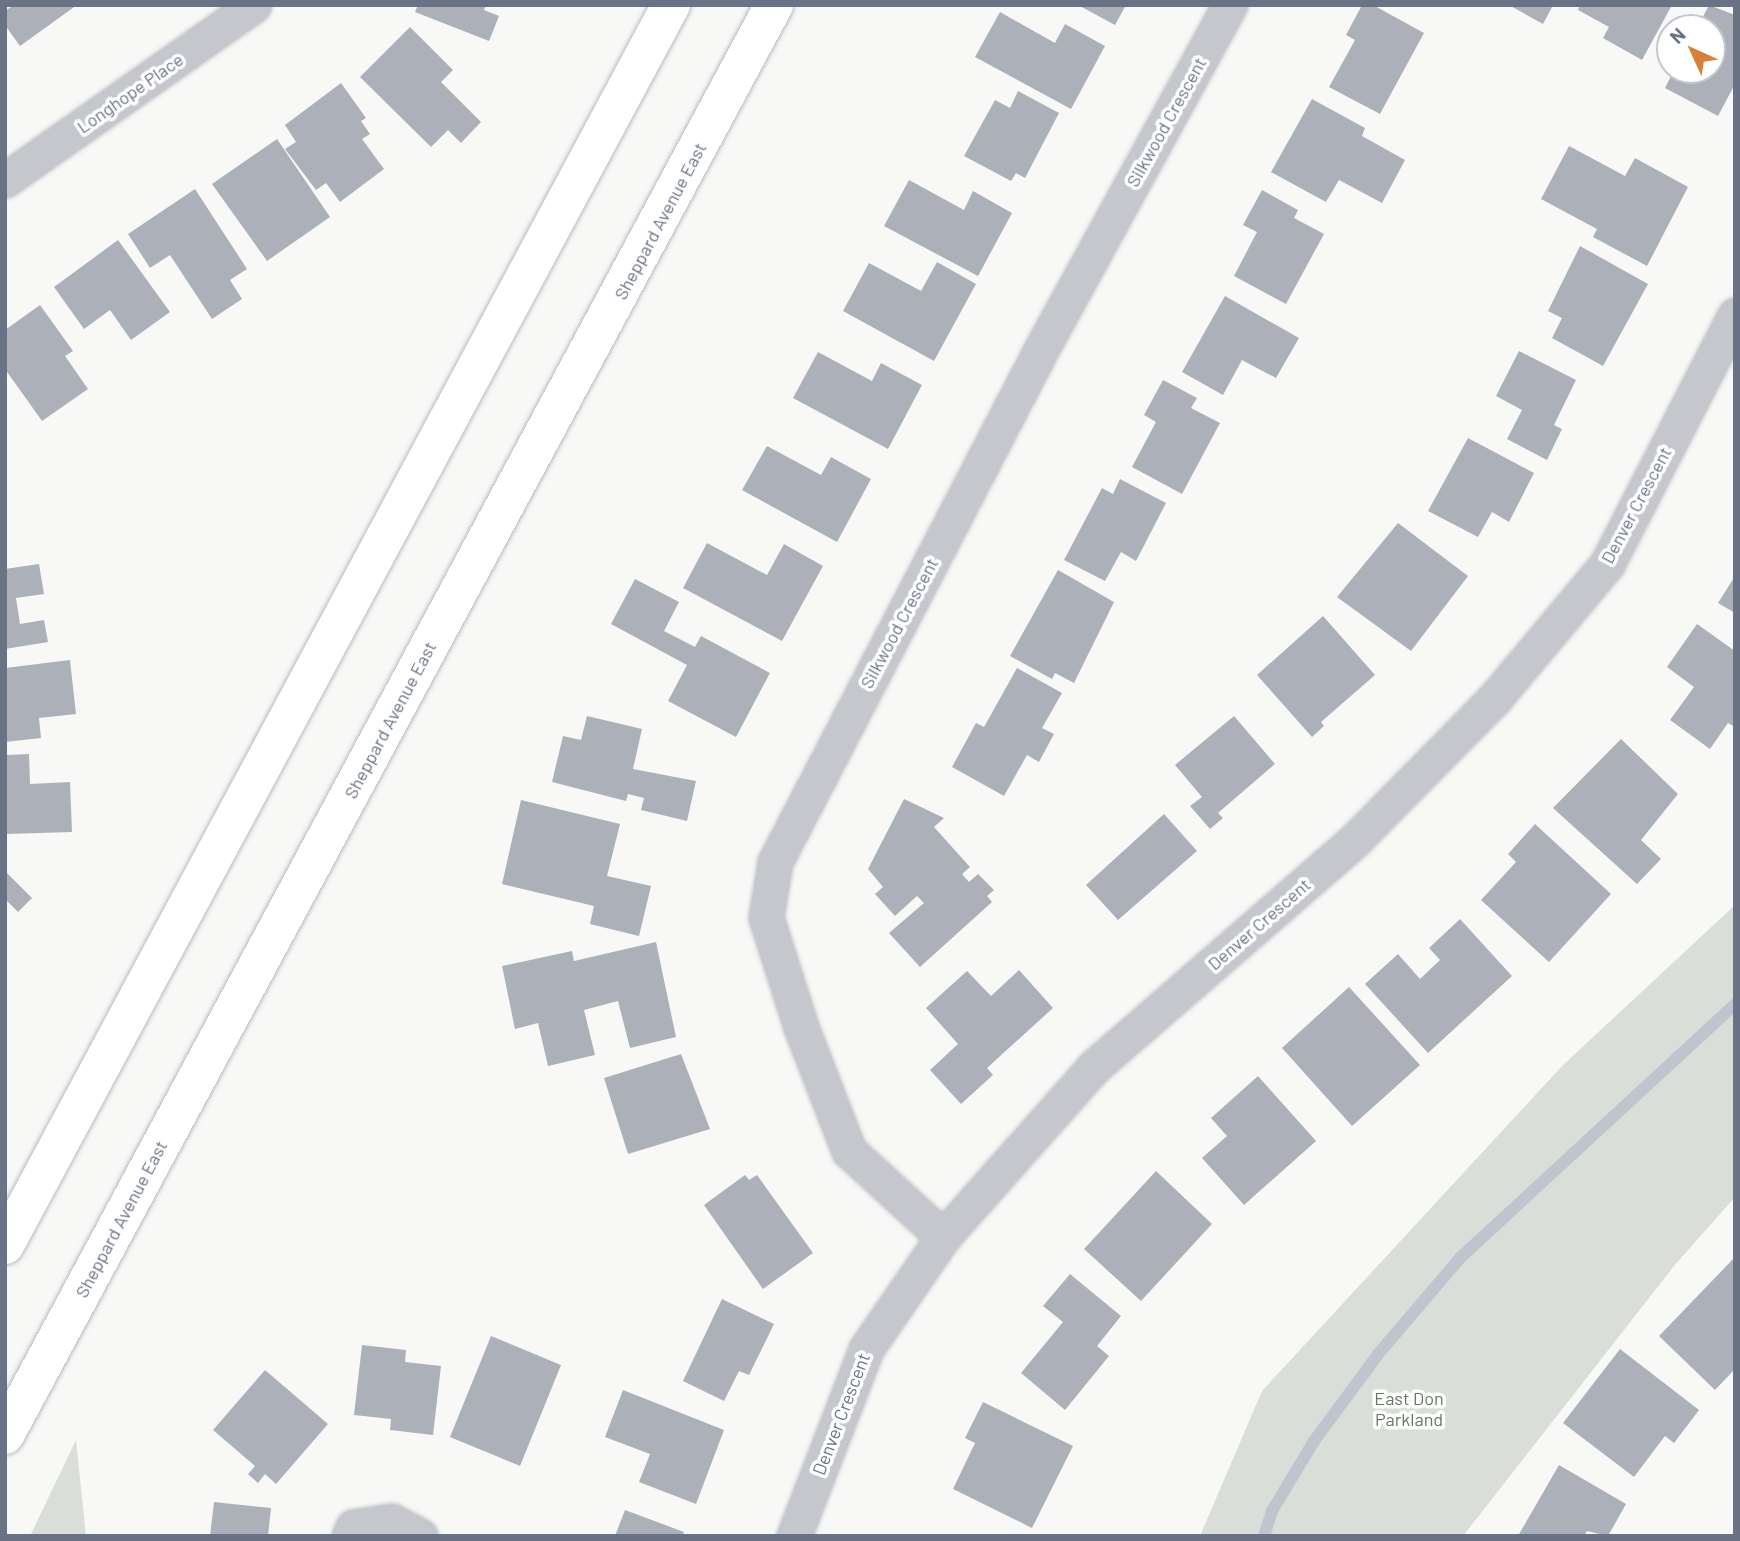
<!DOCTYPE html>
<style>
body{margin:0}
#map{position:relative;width:1740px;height:1541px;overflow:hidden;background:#f8f9f7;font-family:Barlow,sans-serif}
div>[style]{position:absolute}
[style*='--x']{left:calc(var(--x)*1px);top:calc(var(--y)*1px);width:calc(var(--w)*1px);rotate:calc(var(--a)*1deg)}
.green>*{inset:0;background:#d9dfd8}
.stream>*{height:12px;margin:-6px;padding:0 6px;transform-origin:6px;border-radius:6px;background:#bfc5cc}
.building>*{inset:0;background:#acb0b9}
.roads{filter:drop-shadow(0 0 2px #b8bac0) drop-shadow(0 0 2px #b8bac0)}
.street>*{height:33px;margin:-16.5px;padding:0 16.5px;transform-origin:16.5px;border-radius:16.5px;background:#c5c7cc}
.secondary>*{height:38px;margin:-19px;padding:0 19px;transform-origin:19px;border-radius:19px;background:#fff}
span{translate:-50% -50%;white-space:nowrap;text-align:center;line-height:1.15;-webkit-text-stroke:7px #fff;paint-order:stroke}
.street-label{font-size:18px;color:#6a7385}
.park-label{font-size:18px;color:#657865}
.frame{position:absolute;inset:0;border:7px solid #6a7385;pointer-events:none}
.north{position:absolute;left:1656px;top:14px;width:70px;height:70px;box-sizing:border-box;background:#fff;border:2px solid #c3c7ce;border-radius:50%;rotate:315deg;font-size:19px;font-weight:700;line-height:28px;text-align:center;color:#6a7385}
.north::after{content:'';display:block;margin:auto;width:24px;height:32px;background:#d78039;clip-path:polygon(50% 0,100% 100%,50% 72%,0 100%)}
</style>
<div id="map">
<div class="green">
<div style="clip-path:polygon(1735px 905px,1735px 1197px,1674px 1266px,1463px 1536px,1200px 1536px,1262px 1391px,1562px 1066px)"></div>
<div style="clip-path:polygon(76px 1440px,86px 1536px,30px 1536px)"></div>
</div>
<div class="stream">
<div style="--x:1264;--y:1536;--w:26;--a:-72"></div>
<div style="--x:1272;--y:1511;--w:82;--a:-59"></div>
<div style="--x:1314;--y:1441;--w:109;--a:-53.5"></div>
<div style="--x:1379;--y:1353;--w:125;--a:-49.5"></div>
<div style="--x:1460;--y:1258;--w:374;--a:-42.7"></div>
</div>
<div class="building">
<div style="clip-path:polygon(14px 5px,77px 5px,20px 46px,5px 25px,5px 11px)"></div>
<div style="clip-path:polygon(418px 5px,486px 5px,484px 10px,499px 16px,489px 41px,415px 12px)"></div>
<div style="clip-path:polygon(1078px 5px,1126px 5px,1115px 25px)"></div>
<div style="clip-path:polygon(1362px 5px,1373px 5px,1424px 33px,1380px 114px,1329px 87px,1355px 40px,1346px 35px)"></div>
<div style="clip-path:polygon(1509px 5px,1553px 5px,1543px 24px)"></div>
<div style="clip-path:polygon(1580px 5px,1672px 5px,1642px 60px,1603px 38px,1609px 27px,1578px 10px)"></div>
<div style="clip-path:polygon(1709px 5px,1735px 15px,1735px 84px,1718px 116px,1665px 88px,1674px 70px,1712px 70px,1712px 28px,1697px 28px)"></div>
<div style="clip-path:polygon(1000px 12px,1055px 43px,1065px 24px,1105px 46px,1071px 109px,975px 57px)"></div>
<div style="clip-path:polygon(410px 27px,453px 70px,441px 82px,481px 122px,461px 143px,448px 130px,431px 147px,360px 77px)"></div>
<div style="clip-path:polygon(341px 83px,366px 118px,361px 121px,370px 134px,362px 139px,384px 169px,340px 202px,326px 183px,316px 190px,285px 149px,296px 142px,285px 125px)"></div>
<div style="clip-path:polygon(1018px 91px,1059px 113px,1025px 178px,1016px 173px,1011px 181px,964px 156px,995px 100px,1010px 108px)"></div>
<div style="clip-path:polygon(1312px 99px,1365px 128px,1362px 136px,1405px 160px,1382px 203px,1339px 180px,1326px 202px,1271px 172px)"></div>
<div style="clip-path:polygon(277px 139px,330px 217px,267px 261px,212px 184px)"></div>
<div style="clip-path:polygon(1569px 146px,1625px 176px,1635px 158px,1688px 187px,1647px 266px,1593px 237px,1597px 229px,1541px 199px)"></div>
<div style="clip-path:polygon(909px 180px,964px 210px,973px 191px,1012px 213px,978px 276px,884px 226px)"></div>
<div style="clip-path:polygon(195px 189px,247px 269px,230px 280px,242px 299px,212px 319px,170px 255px,150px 268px,128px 234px)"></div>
<div style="clip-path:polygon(1262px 190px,1298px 210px,1294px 218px,1324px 234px,1286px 304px,1234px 276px,1257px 232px,1243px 225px)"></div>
<div style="clip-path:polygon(118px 240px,170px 312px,131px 340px,110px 310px,84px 329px,54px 287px)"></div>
<div style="clip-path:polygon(1580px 246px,1648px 284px,1603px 366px,1552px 338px,1562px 318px,1548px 311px)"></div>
<div style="clip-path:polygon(937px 262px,976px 284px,934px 361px,843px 311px,869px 263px,921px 291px)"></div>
<div style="clip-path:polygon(1225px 296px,1299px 338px,1276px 378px,1242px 360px,1223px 395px,1182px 372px)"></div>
<div style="clip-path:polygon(40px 305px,73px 351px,65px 356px,88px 389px,42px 421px,5px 369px,5px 330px)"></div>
<div style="clip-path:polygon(1519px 351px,1576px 380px,1554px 425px,1562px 429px,1547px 460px,1507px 439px,1522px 410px,1496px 396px)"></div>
<div style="clip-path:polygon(818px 352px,872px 381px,881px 363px,922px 385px,888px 449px,793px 398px)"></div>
<div style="clip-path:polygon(1163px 380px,1197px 398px,1191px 408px,1220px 423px,1182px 494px,1132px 467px,1156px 422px,1144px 415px)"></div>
<div style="clip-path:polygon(1468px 438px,1534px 473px,1509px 522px,1492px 512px,1478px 537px,1428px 511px)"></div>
<div style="clip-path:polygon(767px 446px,821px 475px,831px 457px,871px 479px,837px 542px,742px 490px)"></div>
<div style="clip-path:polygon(1120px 479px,1166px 503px,1136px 561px,1121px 552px,1105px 581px,1064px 560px,1102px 488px,1113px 494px)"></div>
<div style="clip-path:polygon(1398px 523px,1468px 576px,1411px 651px,1337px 597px)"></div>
<div style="clip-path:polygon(707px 543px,767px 575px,784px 544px,823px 566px,782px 641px,683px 588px)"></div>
<div style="clip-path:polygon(39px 564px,44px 594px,16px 598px,20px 624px,44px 620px,48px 642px,5px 649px,5px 569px)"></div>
<div style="clip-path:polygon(1058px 570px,1114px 602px,1074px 683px,1055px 673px,1052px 679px,1010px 656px)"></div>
<div style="clip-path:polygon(1735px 576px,1735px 613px,1718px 603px)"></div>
<div style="clip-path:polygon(635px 579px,679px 602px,664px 631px,695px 647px,701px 636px,770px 673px,736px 737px,668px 701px,687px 665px,611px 624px)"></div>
<div style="clip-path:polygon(1323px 616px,1375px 675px,1321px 722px,1324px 726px,1312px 737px,1257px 675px)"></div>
<div style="clip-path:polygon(1697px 624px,1735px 651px,1735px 727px,1728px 723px,1710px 749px,1670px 720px,1694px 687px,1667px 667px)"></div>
<div style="clip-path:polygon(70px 660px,76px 714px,39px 718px,41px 738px,5px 742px,5px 668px)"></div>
<div style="clip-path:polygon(1017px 668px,1062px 693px,1042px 728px,1054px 734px,1039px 762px,1027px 755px,1004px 796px,952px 767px,976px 723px,984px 727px)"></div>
<div style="clip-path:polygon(587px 716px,642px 729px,633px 769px,696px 781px,687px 821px,641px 810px,644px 798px,628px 794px,626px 801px,552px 782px,563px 736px,581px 740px)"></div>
<div style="clip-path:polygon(1234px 716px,1275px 764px,1218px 813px,1223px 818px,1210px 829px,1190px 806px,1202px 797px,1175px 765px)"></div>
<div style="clip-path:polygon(1621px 739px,1678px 794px,1641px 840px,1661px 859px,1637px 884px,1553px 808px)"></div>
<div style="clip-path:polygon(29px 754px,30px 784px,70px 782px,72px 832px,5px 834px,5px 755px)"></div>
<div style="clip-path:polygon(904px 799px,944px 818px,934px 827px,970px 867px,962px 874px,969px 882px,978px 874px,994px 890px,987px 896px,992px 902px,920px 967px,889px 933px,924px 903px,917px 896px,895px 916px,875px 894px,883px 887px,868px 869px)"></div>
<div style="clip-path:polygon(521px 800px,620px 824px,607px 876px,651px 886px,639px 936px,590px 924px,594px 906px,502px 884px)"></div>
<div style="clip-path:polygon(1164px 814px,1197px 851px,1118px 920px,1086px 885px)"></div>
<div style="clip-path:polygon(1535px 824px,1611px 894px,1549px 962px,1481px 900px,1516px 862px,1508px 854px)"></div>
<div style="clip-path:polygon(5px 871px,32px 898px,18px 912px,5px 899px)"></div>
<div style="clip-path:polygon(1460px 919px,1512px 976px,1428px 1053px,1365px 984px,1398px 954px,1420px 979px,1440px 960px,1429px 948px)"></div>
<div style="clip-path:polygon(656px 942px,676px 1037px,630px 1048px,618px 1001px,584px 1010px,595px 1055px,548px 1066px,538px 1023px,515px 1029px,502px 966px,572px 951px,574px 961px)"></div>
<div style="clip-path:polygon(1019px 970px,1053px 1008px,987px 1068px,993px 1075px,961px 1104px,930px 1070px,958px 1044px,926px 1008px,967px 971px,991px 996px)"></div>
<div style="clip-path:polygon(1349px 987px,1420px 1065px,1352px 1126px,1282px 1048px)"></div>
<div style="clip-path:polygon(681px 1054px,710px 1129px,628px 1154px,604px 1078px)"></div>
<div style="clip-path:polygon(1258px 1076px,1316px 1141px,1244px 1205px,1202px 1158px,1227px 1136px,1211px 1118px)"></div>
<div style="clip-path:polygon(1156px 1171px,1212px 1224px,1141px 1301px,1084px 1249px)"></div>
<div style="clip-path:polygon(745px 1175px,749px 1180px,757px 1175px,813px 1253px,763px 1289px,704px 1205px)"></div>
<div style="clip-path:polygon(1735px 1257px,1735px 1369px,1715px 1390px,1659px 1336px)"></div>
<div style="clip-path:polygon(1070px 1274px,1121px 1316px,1097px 1346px,1109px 1356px,1065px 1410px,1021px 1373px,1063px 1322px,1043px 1306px)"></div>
<div style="clip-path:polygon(722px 1299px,774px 1324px,749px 1375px,739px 1371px,724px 1401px,683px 1381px)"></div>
<div style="clip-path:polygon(491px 1336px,561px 1365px,520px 1466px,450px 1437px)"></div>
<div style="clip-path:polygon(362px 1345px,406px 1350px,405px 1362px,441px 1366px,433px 1435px,390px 1430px,391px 1419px,354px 1415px)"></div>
<div style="clip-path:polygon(1620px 1349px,1699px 1410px,1674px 1443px,1665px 1436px,1634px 1477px,1563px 1423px)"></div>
<div style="clip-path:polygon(265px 1370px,328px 1424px,276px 1484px,265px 1474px,258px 1483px,248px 1474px,255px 1466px,213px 1430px)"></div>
<div style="clip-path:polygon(623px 1390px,724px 1430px,696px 1504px,639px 1482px,650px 1454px,605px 1437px)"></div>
<div style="clip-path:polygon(983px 1402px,1073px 1446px,1032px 1528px,953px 1489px,975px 1443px,965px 1438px)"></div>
<div style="clip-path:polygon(1559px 1465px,1626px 1504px,1608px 1536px,1587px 1531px,1584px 1536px,1518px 1536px)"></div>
<div style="clip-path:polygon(214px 1502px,271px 1508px,268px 1536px,210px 1536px)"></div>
<div style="clip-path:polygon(625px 1510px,684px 1532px,682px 1536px,615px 1536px)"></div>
</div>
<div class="roads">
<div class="street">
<div style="--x:5;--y:180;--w:304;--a:-35.1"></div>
<div style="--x:943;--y:1237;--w:127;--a:-137.5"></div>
<div style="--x:849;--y:1151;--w:133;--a:-111.2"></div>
<div style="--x:801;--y:1027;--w:115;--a:-107.7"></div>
<div style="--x:766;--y:917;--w:56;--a:-80.7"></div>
<div style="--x:775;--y:862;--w:581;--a:-62.55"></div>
<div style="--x:1043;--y:346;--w:389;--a:-61.3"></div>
<div style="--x:349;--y:1536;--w:10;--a:-66"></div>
<div style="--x:353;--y:1527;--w:39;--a:-9"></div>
<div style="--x:392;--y:1521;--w:32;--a:28"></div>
<div style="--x:794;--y:1536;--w:200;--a:-68.9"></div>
<div style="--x:866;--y:1349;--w:136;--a:-55.5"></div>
<div style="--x:943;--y:1237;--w:227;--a:-48.4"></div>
<div style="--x:1094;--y:1067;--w:346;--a:-41"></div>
<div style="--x:1355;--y:840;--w:199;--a:-45.4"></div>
<div style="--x:1495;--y:698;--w:175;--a:-50.1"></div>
<div style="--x:1607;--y:564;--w:280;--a:-62.8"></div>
</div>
<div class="secondary">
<div style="--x:5;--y:1245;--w:1408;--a:-61.76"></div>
<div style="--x:5;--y:1435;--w:1624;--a:-61.73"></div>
</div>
</div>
<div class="street-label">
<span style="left:130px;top:93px;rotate:-35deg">Longhope Place</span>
<span style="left:1166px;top:122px;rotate:-61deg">Silkwood Crescent</span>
<span style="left:660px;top:221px;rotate:-62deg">Sheppard Avenue East</span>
<span style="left:1636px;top:505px;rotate:-62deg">Denver Crescent</span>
<span style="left:899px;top:623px;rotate:-62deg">Silkwood Crescent</span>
<span style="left:390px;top:720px;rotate:-62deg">Sheppard Avenue East</span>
<span style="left:1259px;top:924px;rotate:-41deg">Denver Crescent</span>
<span style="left:121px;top:1219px;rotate:-62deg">Sheppard Avenue East</span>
<span style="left:841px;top:1414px;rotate:-69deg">Denver Crescent</span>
</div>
<div class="park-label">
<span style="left:1409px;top:1409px">East Don<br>Parkland</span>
</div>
<div class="frame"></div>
<div class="north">N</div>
</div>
